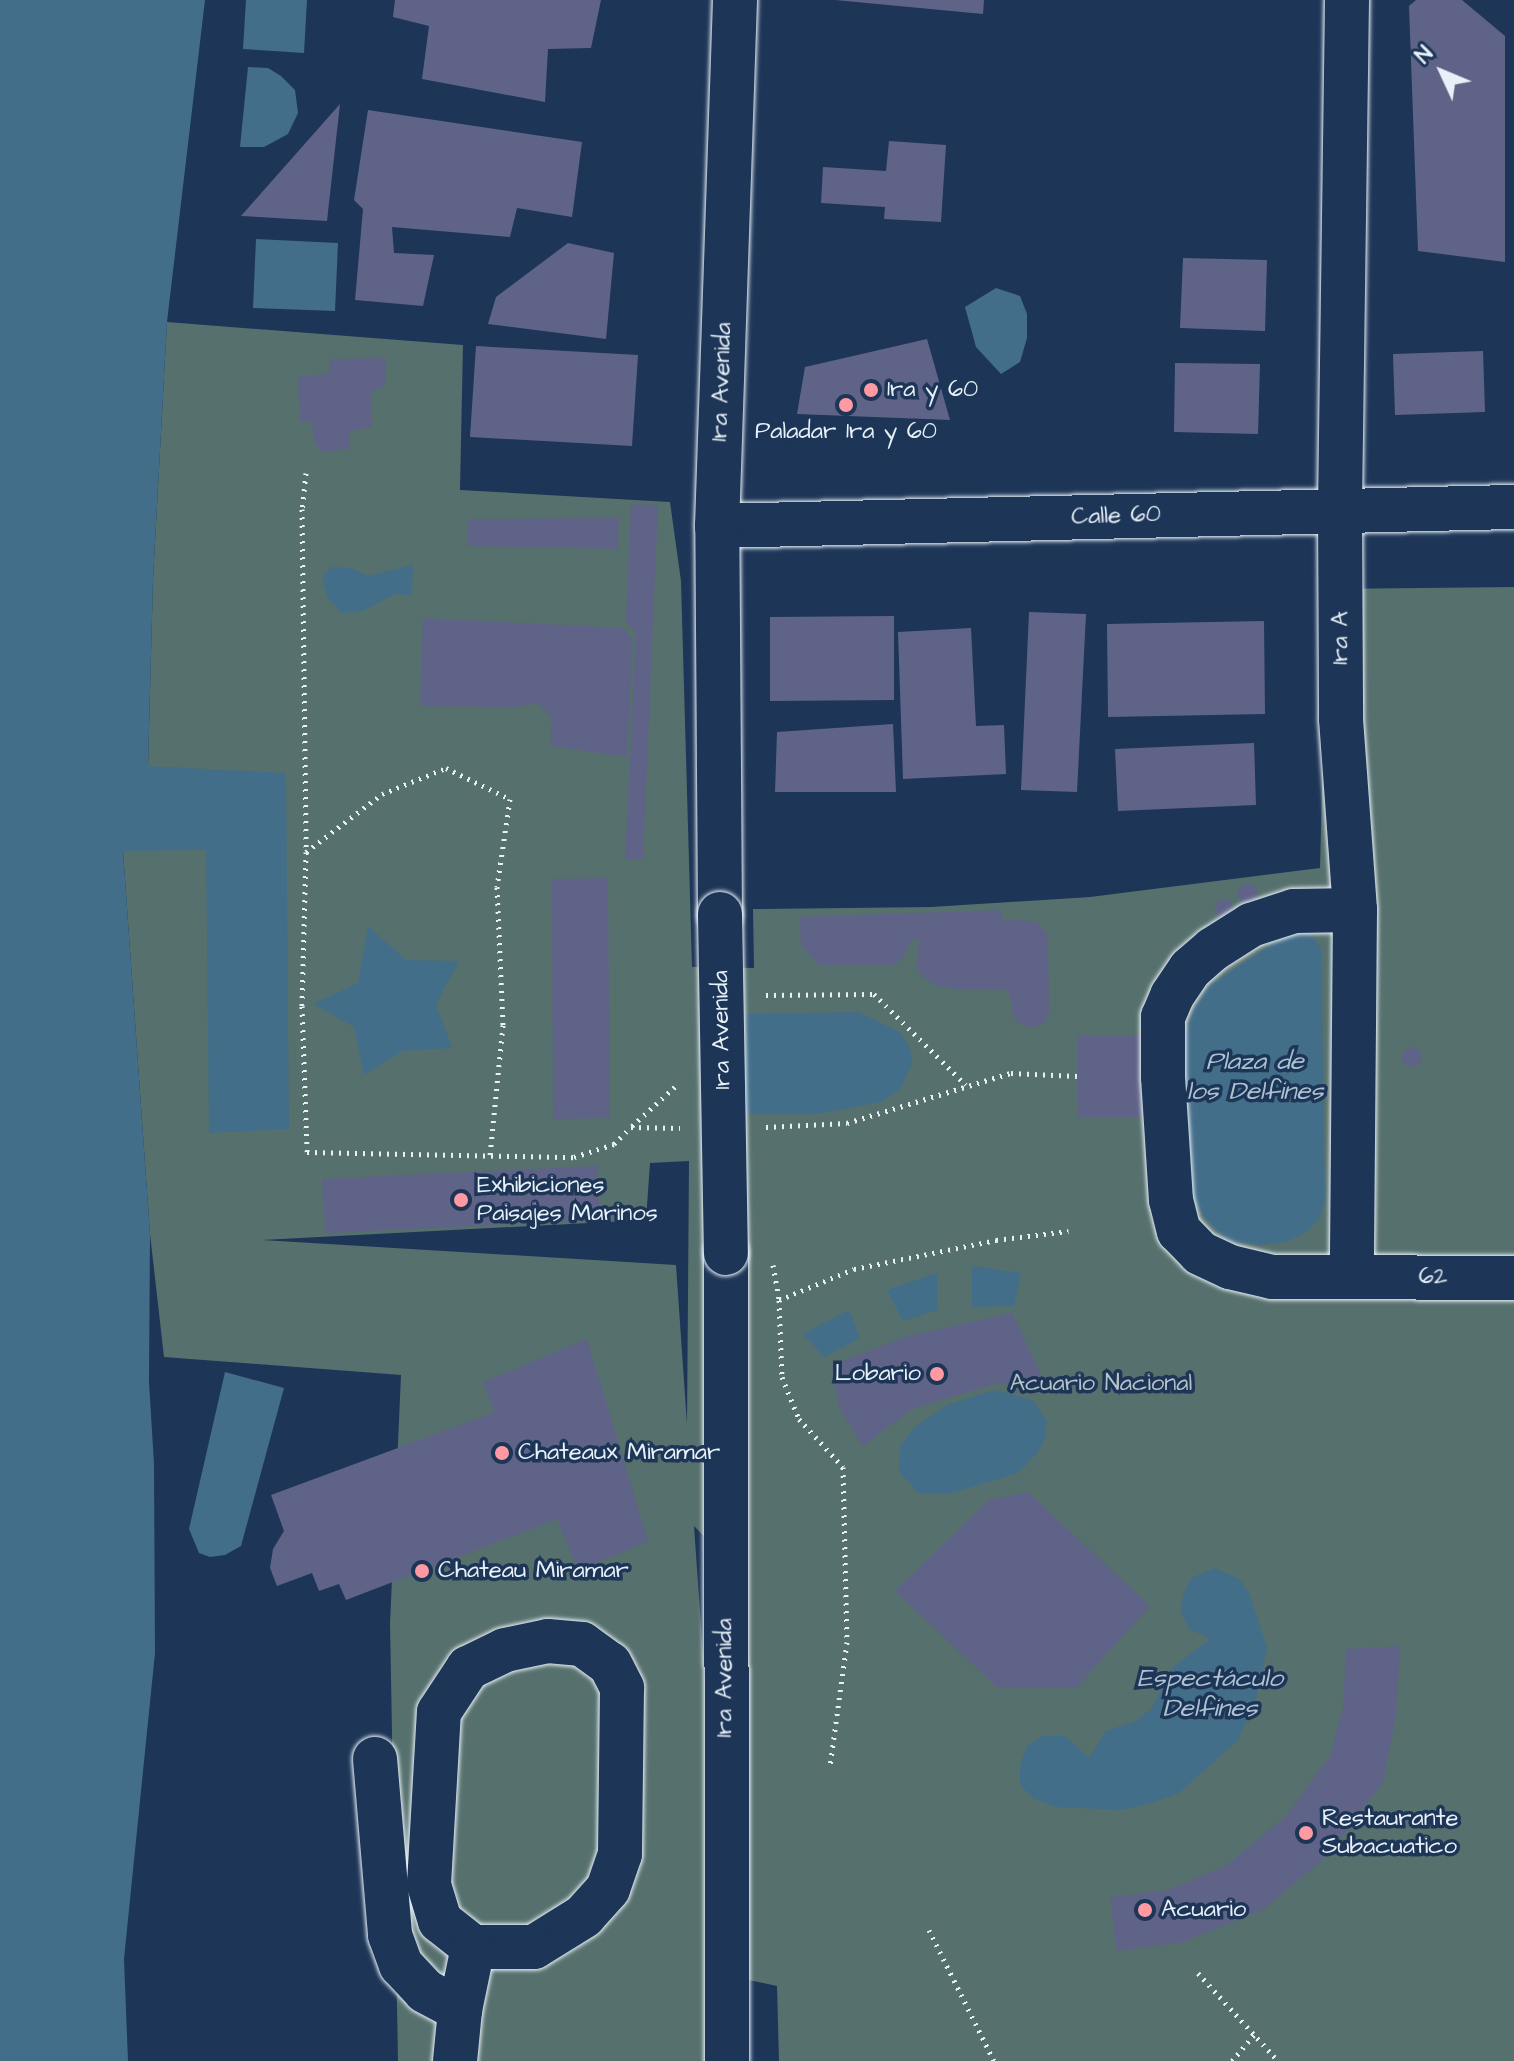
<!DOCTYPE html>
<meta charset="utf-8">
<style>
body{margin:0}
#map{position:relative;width:1514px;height:2061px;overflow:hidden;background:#1d3557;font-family:"Architects Daughter",sans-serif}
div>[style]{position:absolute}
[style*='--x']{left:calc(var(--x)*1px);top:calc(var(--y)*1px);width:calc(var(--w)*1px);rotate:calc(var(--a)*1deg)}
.green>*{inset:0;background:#56706d}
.water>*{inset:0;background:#436e89}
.building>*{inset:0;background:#606388}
.round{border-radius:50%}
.path>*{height:5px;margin-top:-2.5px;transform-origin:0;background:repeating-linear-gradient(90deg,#e8f1f8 0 2px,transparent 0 8px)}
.roads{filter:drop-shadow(0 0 2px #e8f1f8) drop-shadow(0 0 2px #e8f1f8)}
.minor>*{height:44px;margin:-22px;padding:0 22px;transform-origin:22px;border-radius:22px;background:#1d3557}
.bridges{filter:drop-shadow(0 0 2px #e8f1f8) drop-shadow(0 0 2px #e8f1f8)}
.minor-bridge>*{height:44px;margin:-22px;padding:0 22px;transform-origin:22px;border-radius:22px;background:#1d3557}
.dots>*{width:22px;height:22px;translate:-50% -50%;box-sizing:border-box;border:4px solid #1d3557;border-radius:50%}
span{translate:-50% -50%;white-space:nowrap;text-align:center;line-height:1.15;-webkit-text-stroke:7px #1d3557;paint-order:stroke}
.street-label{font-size:24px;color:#e8f1f8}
.poi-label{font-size:24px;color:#e8f1f8}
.left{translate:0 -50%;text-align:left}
.right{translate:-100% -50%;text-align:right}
.park-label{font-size:24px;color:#b5c4c7}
.water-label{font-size:26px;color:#aec3d1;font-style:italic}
.north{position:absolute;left:1402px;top:32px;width:80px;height:80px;-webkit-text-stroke:6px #1d3557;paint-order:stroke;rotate:314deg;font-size:22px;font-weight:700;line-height:32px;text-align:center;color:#e8f1f8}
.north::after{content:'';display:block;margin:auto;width:28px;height:36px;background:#e8f1f8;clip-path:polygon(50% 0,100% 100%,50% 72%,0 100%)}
</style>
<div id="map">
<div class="green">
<div style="clip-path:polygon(evenodd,167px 322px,463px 345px,460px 490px,670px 502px,681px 581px,692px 967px,754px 968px,753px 909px,931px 907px,1090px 897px,1320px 868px,1327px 589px,1514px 587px,1514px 2061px,779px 2061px,777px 1986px,726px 1975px,727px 2061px,398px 2061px,390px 1624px,401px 1375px,164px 1357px,150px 1234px,123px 851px,148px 766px,153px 579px,167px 322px,689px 1161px,687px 1424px,676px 1265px,262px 1240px,646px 1220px,650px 1163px,689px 1161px,167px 322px,694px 1526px,725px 1558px,724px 1957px,694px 1526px)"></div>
</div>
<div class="water">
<div style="clip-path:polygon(0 0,205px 0,167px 322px,153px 579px,148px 766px,286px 773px,289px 1129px,209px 1133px,206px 850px,123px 851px,150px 1234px,149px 1382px,154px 1464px,155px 1653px,124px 1959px,128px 2061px,0 2061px)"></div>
<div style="clip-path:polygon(246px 0,307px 0,304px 53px,243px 49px)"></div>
<div style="clip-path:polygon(248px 67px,268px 68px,281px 76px,295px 90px,298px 113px,288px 134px,264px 147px,240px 147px)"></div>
<div style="clip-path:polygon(256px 239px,338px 243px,335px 311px,253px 308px)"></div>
<div style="clip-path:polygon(996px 288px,1020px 296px,1027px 314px,1027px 338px,1020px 362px,1001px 374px,976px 347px,965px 307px)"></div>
<div style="clip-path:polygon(413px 565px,412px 595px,395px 594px,361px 612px,342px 613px,329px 600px,324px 586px,323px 575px,332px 567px,350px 568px,368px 576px)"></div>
<div style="clip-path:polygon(368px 926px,406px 960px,459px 961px,436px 1004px,452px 1048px,402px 1051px,364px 1075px,354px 1027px,313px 1004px,358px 983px)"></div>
<div style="clip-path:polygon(1299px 933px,1313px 937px,1321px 949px,1325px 1199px,1320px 1217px,1308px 1231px,1286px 1242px,1259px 1245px,1229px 1241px,1206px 1219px,1193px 1198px,1186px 1117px,1185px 1037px,1193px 1009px,1210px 985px,1279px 939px)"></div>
<div style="clip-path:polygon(858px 1012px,899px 1032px,910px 1048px,912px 1064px,900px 1089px,881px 1102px,817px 1114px,744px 1114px,746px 1014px)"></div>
<div style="clip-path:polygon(972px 1266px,1021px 1273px,1014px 1306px,972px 1307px)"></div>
<div style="clip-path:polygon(937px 1273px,937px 1310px,903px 1321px,887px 1290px)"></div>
<div style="clip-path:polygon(849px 1310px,860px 1338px,824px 1357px,803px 1334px)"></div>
<div style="clip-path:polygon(225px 1372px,284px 1388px,241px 1546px,225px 1555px,210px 1557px,199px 1553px,189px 1529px)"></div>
<div style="clip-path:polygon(995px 1390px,1032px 1400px,1047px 1421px,1045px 1439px,1037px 1453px,1018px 1473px,952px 1493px,918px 1493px,899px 1471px,900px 1446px,915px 1427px,947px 1405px)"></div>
<div style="clip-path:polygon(1215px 1568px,1239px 1579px,1249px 1593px,1267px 1648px,1256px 1699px,1238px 1740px,1179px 1793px,1149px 1804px,1122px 1810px,1056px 1807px,1032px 1798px,1020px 1784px,1020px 1766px,1027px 1746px,1043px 1736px,1065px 1736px,1089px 1758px,1106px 1731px,1136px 1721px,1152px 1708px,1172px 1668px,1211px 1638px,1190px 1630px,1181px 1613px,1183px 1595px,1191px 1578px)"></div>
</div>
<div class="building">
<div style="clip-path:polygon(395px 0,601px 0,591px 48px,548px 49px,545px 102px,422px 79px,429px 26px,393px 17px)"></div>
<div style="clip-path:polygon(835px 0,984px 0,983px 14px)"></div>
<div style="clip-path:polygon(1416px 0,1462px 0,1505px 36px,1505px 262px,1418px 251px,1409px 6px)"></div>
<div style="clip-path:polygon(340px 104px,327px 221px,241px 216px)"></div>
<div style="clip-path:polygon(368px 110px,582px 142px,572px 217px,517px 208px,510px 237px,392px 227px,394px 253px,434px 255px,423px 306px,355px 300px,363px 209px,354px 200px)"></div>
<div style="clip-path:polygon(889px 141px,946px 145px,941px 222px,884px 219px,885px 207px,821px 203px,823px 167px,886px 171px)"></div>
<div style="clip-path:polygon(568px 243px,614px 253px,606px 339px,488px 324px,496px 297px)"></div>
<div style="clip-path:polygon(1183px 258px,1267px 260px,1265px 331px,1180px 328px)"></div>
<div style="clip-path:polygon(927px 339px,950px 420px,797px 414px,805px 367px)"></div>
<div style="clip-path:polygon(476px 346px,638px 355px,632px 446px,470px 437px)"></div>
<div style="clip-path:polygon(1483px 351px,1485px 412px,1395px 415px,1393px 354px)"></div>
<div style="clip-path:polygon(385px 358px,386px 385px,372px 391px,372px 427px,350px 431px,349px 449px,322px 452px,314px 441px,312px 422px,300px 421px,298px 377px,329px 374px,329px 359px)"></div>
<div style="clip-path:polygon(1175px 363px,1260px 364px,1258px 434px,1174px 432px)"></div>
<div style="clip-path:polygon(631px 504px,658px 505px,643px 859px,625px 859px,636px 633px,626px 622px)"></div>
<div style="clip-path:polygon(619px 518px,618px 549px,467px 546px,468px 519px)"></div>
<div style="clip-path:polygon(1029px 612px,1086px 614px,1077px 792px,1021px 790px)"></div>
<div style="clip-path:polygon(894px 616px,894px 700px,770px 701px,770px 617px)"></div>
<div style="clip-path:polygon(423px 618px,623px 628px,633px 639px,627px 757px,550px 746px,552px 718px,538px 703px,513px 707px,420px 706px)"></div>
<div style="clip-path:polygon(1264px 621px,1265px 714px,1108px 717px,1107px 624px)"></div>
<div style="clip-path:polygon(971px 628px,976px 726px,1004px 725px,1006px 774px,903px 779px,898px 632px)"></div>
<div style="clip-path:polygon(893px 724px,896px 792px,775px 792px,777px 732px)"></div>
<div style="clip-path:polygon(1254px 743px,1256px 805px,1118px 811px,1115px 749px)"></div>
<div style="clip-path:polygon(608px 878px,610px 1118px,553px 1119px,552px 879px)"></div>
<div class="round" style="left:1238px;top:884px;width:20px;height:20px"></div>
<div class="round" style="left:1215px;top:899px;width:18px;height:18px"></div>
<div style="clip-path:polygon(1000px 910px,1003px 919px,1036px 922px,1048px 934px,1049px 1012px,1045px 1022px,1034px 1028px,1020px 1024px,1013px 1016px,1010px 996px,1004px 989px,960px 990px,937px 986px,923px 977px,916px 967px,919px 941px,912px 939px,902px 959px,893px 965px,819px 965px,801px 946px,799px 917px)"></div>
<div style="clip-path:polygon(1077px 1035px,1155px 1036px,1155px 1117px,1077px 1117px)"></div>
<div class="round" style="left:1402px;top:1047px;width:20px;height:20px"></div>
<div style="clip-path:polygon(597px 1166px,600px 1220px,325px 1233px,322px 1179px)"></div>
<div style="clip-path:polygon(1012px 1313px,1045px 1383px,997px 1383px,912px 1409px,863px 1446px,839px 1407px,832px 1365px,908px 1336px)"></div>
<div style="clip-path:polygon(587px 1339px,648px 1541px,578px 1571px,557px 1519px,346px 1600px,339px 1584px,319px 1591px,312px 1573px,277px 1586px,270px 1568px,273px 1549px,284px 1531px,271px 1495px,495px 1412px,483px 1382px)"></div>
<div style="clip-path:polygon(1028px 1492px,1150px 1606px,1076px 1688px,998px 1688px,895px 1591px,989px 1500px)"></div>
<div style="clip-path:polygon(1400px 1646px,1396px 1715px,1383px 1782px,1328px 1855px,1264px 1909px,1183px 1942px,1117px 1951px,1110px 1897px,1169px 1890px,1227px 1865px,1286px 1816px,1331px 1754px,1343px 1707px,1346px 1649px)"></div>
</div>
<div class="path">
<div style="--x:306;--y:473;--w:36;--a:96"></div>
<div style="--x:302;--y:509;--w:343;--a:89.3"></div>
<div style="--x:306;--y:852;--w:154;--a:91.5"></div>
<div style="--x:302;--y:1006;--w:146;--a:88"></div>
<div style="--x:307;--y:1152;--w:267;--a:1.1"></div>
<div style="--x:574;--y:1157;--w:42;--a:-18"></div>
<div style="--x:614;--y:1144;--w:24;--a:-45"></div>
<div style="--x:631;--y:1127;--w:49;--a:1.2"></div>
<div style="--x:306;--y:852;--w:96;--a:-37.3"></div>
<div style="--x:382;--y:794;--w:69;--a:-22.1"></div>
<div style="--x:446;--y:768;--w:71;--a:25.8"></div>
<div style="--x:510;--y:799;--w:89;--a:98.4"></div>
<div style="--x:497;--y:887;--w:138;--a:87.5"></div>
<div style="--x:503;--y:1025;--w:131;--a:95.7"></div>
<div style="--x:766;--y:995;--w:108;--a:-0.5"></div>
<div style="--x:874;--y:994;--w:129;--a:44.7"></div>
<div style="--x:632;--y:1126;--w:62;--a:-42.4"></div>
<div style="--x:766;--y:1127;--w:81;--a:-2.8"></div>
<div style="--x:847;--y:1123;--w:171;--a:-17"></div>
<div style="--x:1011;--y:1073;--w:66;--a:2.6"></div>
<div style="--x:773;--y:1265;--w:36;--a:80"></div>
<div style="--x:779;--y:1300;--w:77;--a:87.8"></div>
<div style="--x:782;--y:1377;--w:45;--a:68"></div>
<div style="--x:799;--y:1419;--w:65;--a:47.5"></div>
<div style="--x:843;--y:1467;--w:175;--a:88.7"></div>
<div style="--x:847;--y:1642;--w:125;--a:97.8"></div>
<div style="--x:779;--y:1300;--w:81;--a:-22.5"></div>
<div style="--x:854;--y:1269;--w:145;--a:-11.5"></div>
<div style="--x:996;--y:1240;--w:73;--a:-7.1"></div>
<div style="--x:929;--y:1930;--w:146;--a:63.6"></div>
<div style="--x:1198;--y:1973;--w:119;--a:47.7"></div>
<div style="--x:1232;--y:2061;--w:34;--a:-50"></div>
</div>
<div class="roads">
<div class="minor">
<div style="--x:1347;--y:0;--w:510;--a:90.79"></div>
<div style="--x:1340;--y:510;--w:209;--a:89.7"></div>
<div style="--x:1341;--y:719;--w:192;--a:85.8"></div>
<div style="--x:1355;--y:910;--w:366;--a:90.5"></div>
<div style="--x:717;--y:526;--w:797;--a:-1.37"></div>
<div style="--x:1355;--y:910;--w:61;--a:179.1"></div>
<div style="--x:1294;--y:911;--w:45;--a:162"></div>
<div style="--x:1251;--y:925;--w:45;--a:147.7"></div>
<div style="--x:1213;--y:949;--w:30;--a:139"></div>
<div style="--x:1190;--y:969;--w:32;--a:124"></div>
<div style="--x:1172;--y:996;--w:23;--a:113"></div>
<div style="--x:1163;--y:1017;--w:60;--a:90"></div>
<div style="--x:1163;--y:1077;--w:123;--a:86.3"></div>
<div style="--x:1171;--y:1200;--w:32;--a:76"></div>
<div style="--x:1179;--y:1231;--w:30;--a:46"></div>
<div style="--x:1200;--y:1253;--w:33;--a:25"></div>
<div style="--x:1230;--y:1267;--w:43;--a:13.4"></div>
<div style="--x:1272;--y:1277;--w:242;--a:0.2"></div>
<div style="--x:720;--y:914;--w:388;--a:-90.4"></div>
<div style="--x:717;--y:526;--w:526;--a:-88.04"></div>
<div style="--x:726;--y:1253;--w:808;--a:89.93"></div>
<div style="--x:548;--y:1641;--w:34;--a:5"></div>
<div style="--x:582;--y:1644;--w:34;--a:36"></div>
<div style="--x:610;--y:1664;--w:27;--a:63"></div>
<div style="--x:622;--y:1688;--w:166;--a:90.7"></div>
<div style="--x:620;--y:1854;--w:37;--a:109"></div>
<div style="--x:608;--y:1889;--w:36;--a:132"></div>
<div style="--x:584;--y:1916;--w:59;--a:148.2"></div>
<div style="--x:534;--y:1947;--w:61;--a:180"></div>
<div style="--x:473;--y:1947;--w:42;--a:-141.8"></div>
<div style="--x:440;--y:1921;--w:39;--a:-107"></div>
<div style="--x:429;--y:1884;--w:172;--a:-86.7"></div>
<div style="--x:439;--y:1712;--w:53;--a:-56.6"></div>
<div style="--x:468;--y:1668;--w:41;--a:-25.9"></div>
<div style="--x:505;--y:1650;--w:44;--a:-11.8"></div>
<div style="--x:375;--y:1759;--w:177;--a:85.1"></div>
<div style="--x:390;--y:1935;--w:32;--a:70"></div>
<div style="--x:401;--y:1965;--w:35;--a:47"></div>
<div style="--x:425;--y:1991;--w:40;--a:28"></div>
<div style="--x:455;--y:2061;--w:51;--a:-84.4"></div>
<div style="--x:460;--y:2010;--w:64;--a:-78.3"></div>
</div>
</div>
<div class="bridges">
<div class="minor-bridge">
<div style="--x:720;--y:914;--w:339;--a:89"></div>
</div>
</div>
<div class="dots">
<div style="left:871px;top:390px;background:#ff9aa2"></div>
<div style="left:846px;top:405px;background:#ff9aa2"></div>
<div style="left:461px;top:1200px;background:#ff9aa2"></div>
<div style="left:937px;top:1374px;background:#ff9aa2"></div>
<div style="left:502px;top:1453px;background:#ff9aa2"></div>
<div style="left:422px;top:1571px;background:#ff9aa2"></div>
<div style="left:1306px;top:1833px;background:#ff9aa2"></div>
<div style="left:1145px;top:1910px;background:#ff9aa2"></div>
</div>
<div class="street-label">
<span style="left:722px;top:382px;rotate:-88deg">1ra Avenida</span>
<span style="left:1116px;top:516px;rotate:-2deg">Calle 60</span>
<span style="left:1341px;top:638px;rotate:-90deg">1ra A</span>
<span style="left:722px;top:1030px;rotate:-91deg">1ra Avenida</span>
<span style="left:1433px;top:1277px;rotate:1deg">62</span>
<span style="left:725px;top:1678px;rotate:-90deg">1ra Avenida</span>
</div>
<div class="poi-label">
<span class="left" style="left:887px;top:390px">1ra y 60</span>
<span style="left:846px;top:432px">Paladar 1ra y 60</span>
<span class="left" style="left:477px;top:1200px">Exhibiciones<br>Paisajes Marinos</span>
<span class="right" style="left:921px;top:1374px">Lobario</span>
<span class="left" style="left:518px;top:1453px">Chateaux Miramar</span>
<span class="left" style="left:438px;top:1571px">Chateau Miramar</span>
<span class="left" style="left:1322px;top:1833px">Restaurante<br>Subacuatico</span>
<span class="left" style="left:1161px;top:1910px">Acuario</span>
</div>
<div class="park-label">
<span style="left:1101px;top:1384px">Acuario Nacional</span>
</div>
<div class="water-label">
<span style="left:1255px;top:1077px">Plaza de<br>los Delfines</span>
<span style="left:1210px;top:1694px">Espectáculo<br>Delfines</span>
</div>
<div class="north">N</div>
</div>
